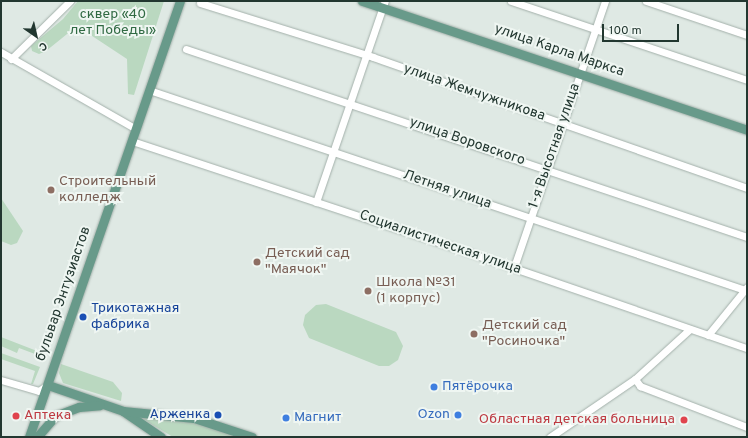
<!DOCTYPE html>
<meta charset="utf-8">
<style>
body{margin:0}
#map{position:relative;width:748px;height:438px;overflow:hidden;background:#dfe9e4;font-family:Overpass,sans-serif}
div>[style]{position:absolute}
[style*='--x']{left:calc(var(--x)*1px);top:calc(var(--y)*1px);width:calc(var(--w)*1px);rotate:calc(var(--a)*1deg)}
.green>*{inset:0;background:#bad8c0}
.roads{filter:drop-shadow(0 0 1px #a3b0aa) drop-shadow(0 0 1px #a3b0aa)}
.minor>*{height:7px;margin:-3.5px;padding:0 3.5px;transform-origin:3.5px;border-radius:3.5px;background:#fff}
.major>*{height:9px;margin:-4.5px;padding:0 4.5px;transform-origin:4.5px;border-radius:4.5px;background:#689a8a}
.dots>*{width:11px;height:11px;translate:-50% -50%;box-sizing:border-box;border:2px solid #eff6f2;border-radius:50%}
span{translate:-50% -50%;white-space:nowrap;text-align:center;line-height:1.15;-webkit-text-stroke:4px #eff6f2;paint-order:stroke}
.park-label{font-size:14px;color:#306a43}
.street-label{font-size:14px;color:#223730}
.education-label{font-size:14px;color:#785e54}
.left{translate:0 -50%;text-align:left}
.transit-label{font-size:14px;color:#164399}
.right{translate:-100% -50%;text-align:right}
.shop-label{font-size:14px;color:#366cbe}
.health-label{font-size:14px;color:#be3a42}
.frame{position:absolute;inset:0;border:2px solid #223730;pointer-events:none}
.north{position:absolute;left:16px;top:16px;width:40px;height:40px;-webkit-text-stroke:3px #eff6f2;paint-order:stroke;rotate:146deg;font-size:11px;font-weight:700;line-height:16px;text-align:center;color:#223730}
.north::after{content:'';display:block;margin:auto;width:14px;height:18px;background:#223730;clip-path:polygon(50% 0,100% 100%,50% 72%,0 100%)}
.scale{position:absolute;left:602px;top:24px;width:77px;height:18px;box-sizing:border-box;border:2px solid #223730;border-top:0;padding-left:5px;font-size:12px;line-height:14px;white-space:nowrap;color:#223730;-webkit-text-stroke:3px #eff6f2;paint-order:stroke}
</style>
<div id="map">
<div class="green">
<div style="clip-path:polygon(78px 1px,123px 1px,130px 9px,123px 1px,164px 1px,134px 95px,128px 94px,127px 59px,77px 26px,46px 51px,39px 54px,32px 51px,31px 46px,63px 19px)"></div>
<div style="clip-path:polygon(1px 198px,23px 231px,17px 243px,11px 245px,1px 241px)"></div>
<div style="clip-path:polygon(326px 304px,396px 332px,403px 346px,398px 360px,389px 366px,379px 366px,309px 338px,303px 325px,305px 315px,316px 305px)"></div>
<div style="clip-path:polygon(1px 337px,37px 351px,35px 354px,19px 348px,17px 353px,1px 346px)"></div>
<div style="clip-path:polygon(1px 353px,40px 367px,33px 384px,31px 384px,35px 371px,1px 359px)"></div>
<div style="clip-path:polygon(61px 364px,113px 382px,122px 393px,121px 401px,63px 383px,59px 373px)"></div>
<div style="clip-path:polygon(133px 413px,196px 421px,236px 433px,235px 437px,173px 437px)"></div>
</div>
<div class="roads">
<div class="minor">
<div style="--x:511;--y:1;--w:249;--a:18.5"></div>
<div style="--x:646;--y:1;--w:107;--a:18.6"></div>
<div style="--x:200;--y:3;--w:181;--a:17.3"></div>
<div style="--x:373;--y:57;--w:396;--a:19.3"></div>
<div style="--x:186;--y:49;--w:592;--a:18.53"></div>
<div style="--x:1;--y:52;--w:155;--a:29.7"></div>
<div style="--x:11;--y:59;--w:83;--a:-44.5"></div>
<div style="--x:149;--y:90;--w:629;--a:18.55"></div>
<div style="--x:132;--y:141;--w:335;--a:18.3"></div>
<div style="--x:450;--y:246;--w:314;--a:19"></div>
<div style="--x:316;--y:202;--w:213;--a:-71.1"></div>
<div style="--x:514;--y:267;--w:281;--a:-71.1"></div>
<div style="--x:708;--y:335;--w:62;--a:-50.9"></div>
<div style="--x:635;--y:379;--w:9;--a:54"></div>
<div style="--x:640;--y:386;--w:115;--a:21"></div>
<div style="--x:1;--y:380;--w:40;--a:16"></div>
<div style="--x:39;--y:391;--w:10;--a:-37"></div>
<div style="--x:550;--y:437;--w:103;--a:-34.3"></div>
<div style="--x:635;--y:379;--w:74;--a:-42.3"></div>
</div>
<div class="major">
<div style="--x:362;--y:1;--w:406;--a:18.5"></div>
<div style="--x:48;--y:385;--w:79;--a:19.1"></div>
<div style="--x:123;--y:411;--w:46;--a:34.4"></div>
<div style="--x:123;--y:411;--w:71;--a:5.6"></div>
<div style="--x:194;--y:418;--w:61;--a:18.1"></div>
<div style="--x:29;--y:437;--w:461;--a:-70.9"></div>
<div style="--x:37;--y:437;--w:28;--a:-49"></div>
<div style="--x:55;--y:416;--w:26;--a:-21"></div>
<div style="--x:79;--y:407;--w:21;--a:-5"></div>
</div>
</div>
<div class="dots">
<div style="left:51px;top:190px;background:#8d6e63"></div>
<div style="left:257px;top:262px;background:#8d6e63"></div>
<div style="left:368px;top:291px;background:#8d6e63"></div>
<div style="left:83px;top:317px;background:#1a4fb4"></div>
<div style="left:474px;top:334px;background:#8d6e63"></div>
<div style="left:434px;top:387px;background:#3f7fe0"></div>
<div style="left:218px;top:415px;background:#1a4fb4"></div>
<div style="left:458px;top:415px;background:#3f7fe0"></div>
<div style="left:16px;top:416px;background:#e0444e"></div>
<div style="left:286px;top:418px;background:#3f7fe0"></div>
<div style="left:684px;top:420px;background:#e0444e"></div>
</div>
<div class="park-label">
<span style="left:113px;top:23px">cквер «40<br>лет Победы»</span>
</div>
<div class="street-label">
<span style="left:559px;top:51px;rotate:19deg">улица Карла Маркса</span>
<span style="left:474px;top:93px;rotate:19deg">улица Жемчужникова</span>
<span style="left:467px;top:142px;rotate:19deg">улица Воровского</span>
<span style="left:555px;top:146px;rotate:-71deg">1-я Высотная улица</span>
<span style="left:447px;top:190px;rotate:19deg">Летняя улица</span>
<span style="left:440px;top:243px;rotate:19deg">Социалистическая улица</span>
<span style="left:64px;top:294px;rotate:-71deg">бульвар Энтузиастов</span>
</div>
<div class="education-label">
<span class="left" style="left:59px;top:190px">Строительный<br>колледж</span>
<span class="left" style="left:265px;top:262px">Детский сад<br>"Маячок"</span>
<span class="left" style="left:376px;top:291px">Школа №31<br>(1 корпус)</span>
<span class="left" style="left:482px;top:334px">Детский сад<br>"Росиночка"</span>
</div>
<div class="transit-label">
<span class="left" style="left:91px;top:317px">Трикотажная<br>фабрика</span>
<span class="right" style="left:210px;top:415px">Арженка</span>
</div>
<div class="shop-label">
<span class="left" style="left:442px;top:387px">Пятёрочка</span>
<span class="right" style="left:450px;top:415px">Ozon</span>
<span class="left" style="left:294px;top:418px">Магнит</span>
</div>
<div class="health-label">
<span class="left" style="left:24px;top:416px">Аптека</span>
<span class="right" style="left:675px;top:420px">Областная детская больница</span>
</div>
<div class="frame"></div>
<div class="north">С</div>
<div class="scale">100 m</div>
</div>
